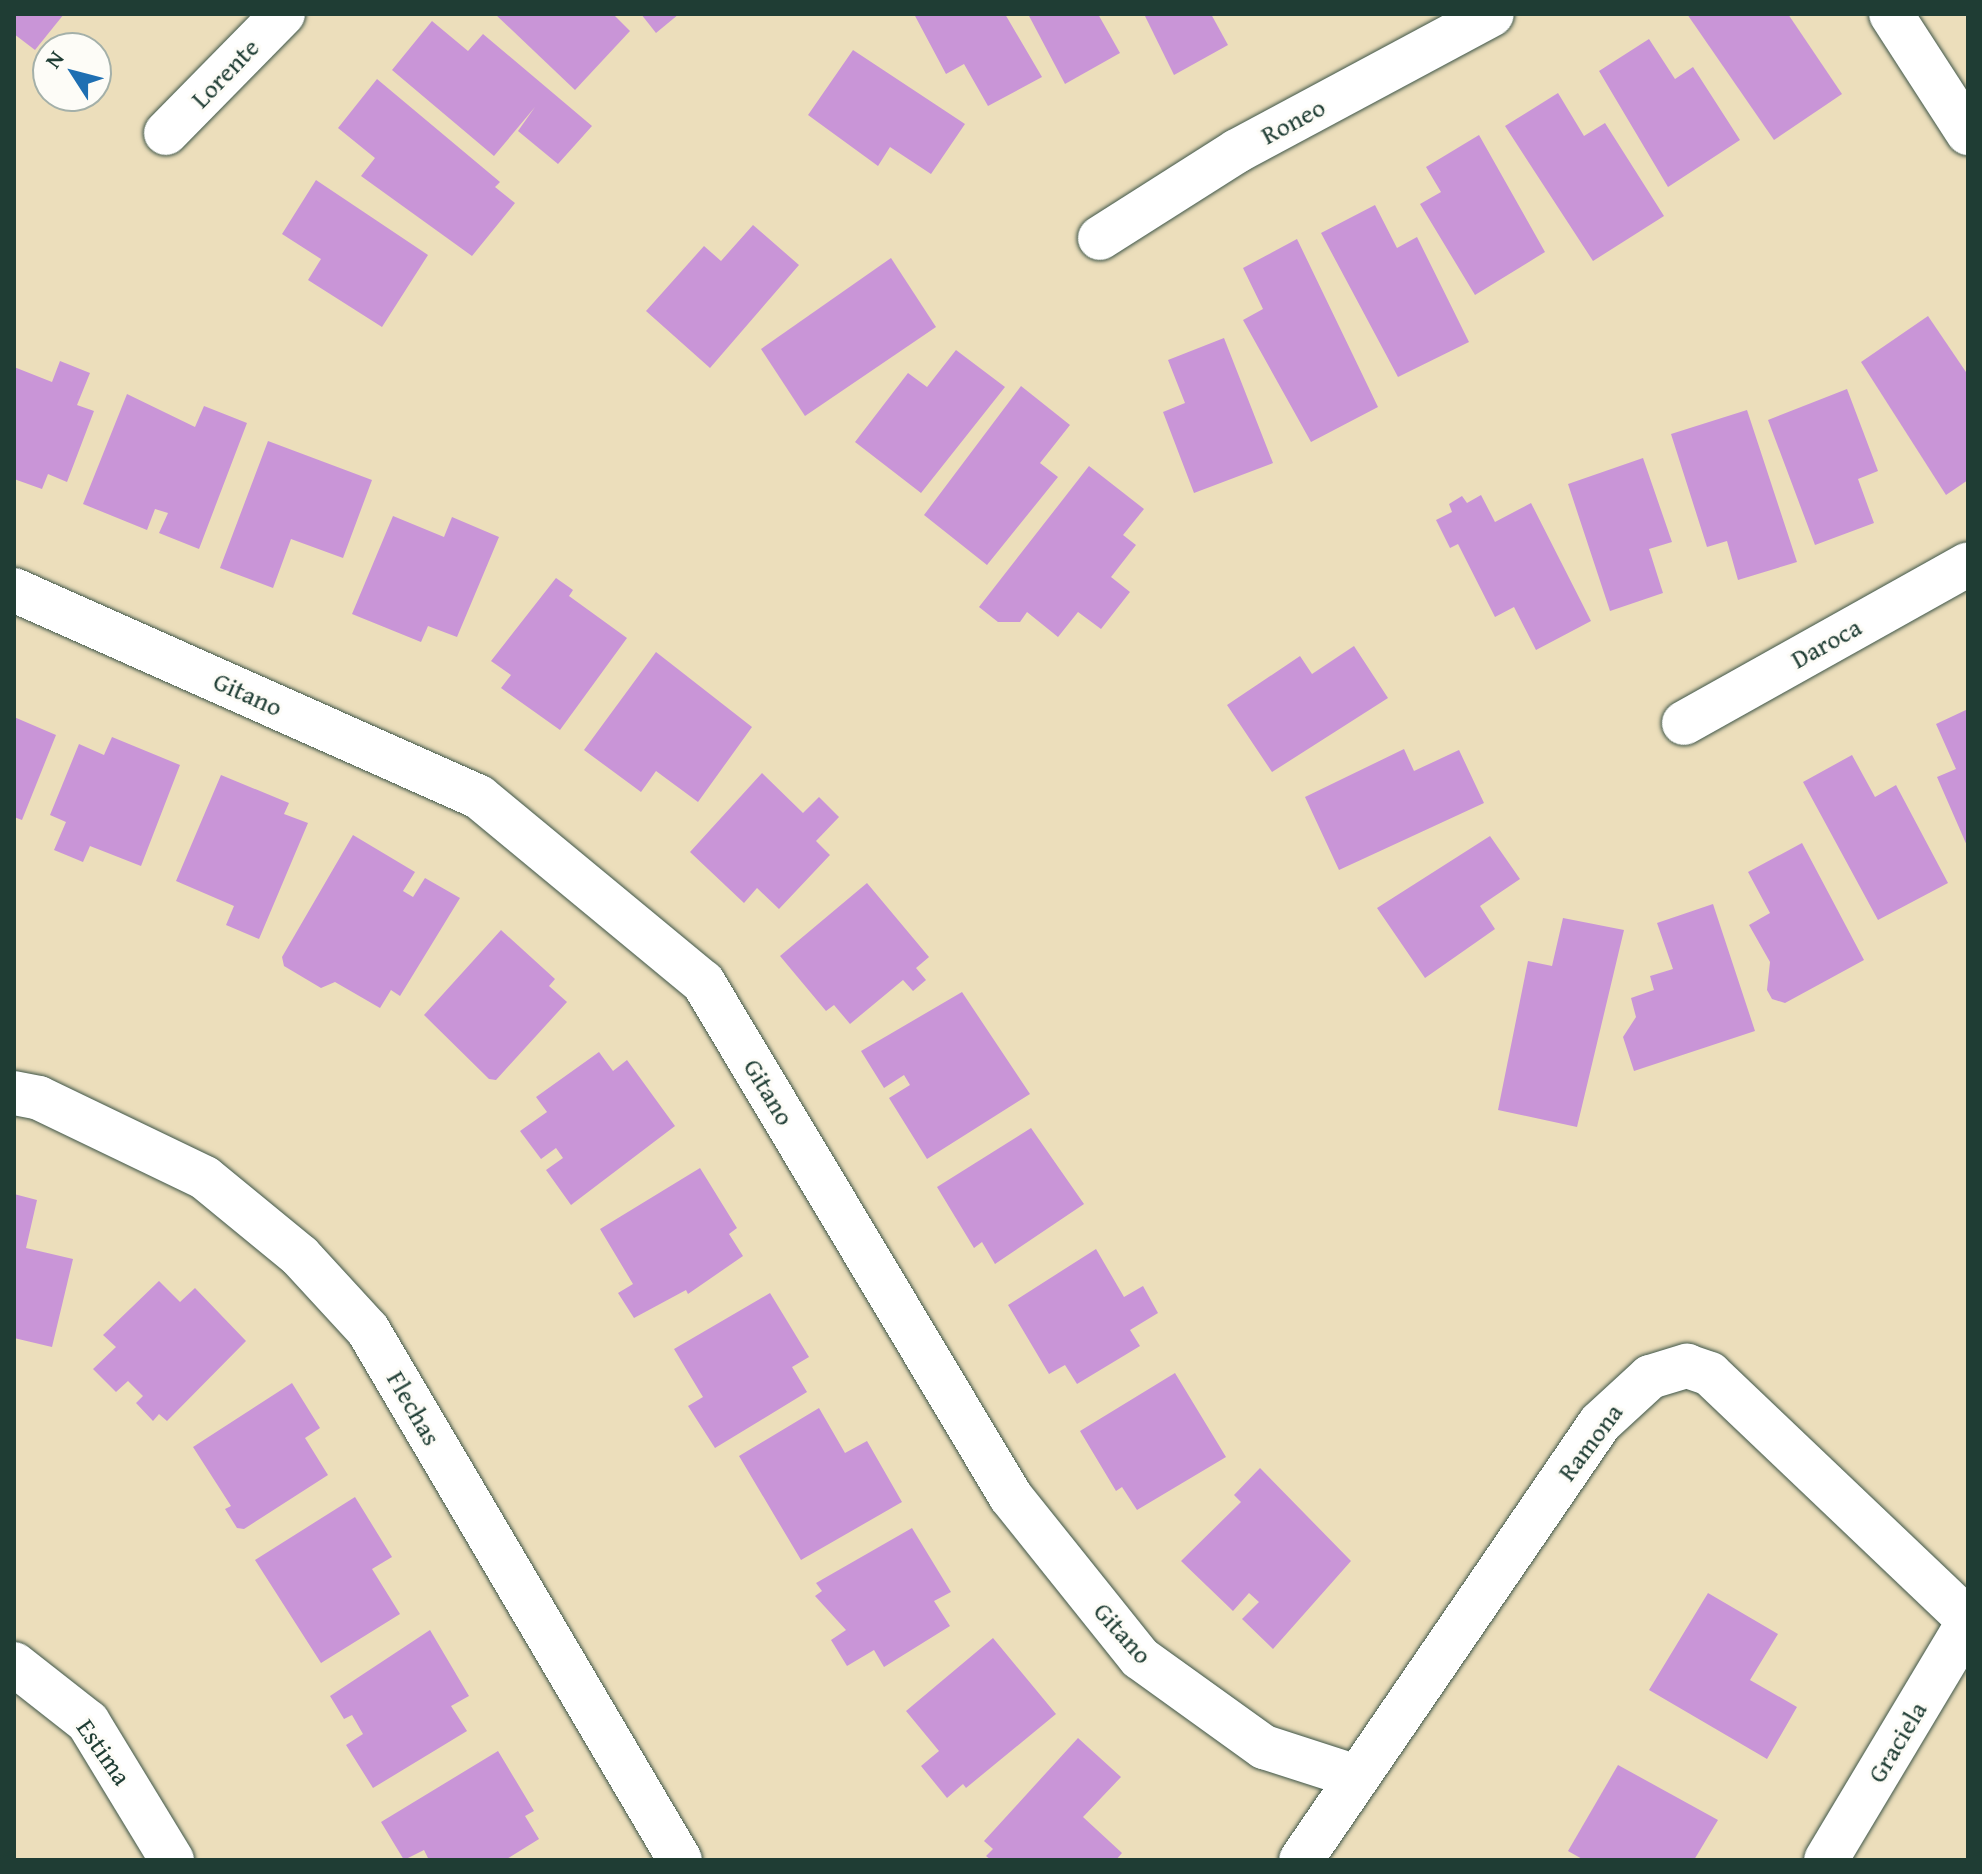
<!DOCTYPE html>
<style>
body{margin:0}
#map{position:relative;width:1982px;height:1874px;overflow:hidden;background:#ecdebb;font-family:"Gentium Book Plus",serif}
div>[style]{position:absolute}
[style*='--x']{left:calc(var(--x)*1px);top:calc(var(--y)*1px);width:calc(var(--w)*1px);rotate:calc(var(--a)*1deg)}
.building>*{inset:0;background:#c995d7}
.roads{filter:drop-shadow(0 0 2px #3e5548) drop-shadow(0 0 2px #3e5548)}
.minor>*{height:44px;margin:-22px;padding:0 22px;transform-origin:22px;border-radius:22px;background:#fff}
span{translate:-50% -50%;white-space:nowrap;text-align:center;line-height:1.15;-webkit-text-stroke:6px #fdfcf7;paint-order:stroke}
.street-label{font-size:26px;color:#1f3d34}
.frame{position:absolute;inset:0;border:16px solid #1f3d34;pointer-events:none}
.north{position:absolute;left:32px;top:32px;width:80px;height:80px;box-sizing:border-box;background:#fdfcf7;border:2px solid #a4b0a9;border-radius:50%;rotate:306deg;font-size:22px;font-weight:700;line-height:32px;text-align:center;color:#1f3d34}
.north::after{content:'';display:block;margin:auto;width:28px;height:36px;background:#1f6fb2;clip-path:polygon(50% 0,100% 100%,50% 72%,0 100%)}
</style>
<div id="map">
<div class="building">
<div style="clip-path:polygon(14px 14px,64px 14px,35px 50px,14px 34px)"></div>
<div style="clip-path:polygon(495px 14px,613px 14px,630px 31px,575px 90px)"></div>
<div style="clip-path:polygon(641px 14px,679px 14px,656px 33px)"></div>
<div style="clip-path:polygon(914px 14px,1005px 14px,1042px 77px,988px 106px,964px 64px,946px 74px)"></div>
<div style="clip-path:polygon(1028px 14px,1098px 14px,1120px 53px,1065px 84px)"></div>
<div style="clip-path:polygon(1144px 14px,1211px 14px,1228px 45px,1174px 75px)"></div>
<div style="clip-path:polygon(1687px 14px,1788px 14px,1842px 94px,1774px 140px)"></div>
<div style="clip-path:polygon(432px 21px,468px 51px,483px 34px,592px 126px,558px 164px,518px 131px,535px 107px,494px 156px,392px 70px)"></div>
<div style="clip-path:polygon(1649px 39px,1675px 79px,1693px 67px,1740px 140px,1668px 187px,1599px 71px)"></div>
<div style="clip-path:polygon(853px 50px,965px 124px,931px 174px,890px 147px,878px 166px,808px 115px)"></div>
<div style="clip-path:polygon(377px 79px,500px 182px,495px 187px,515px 203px,472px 256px,361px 176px,375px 158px,338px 128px)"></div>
<div style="clip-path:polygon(1558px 93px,1584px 136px,1605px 123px,1664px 216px,1593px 261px,1505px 126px)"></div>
<div style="clip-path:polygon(1479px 135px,1545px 252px,1475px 295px,1420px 204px,1441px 192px,1426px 167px)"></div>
<div style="clip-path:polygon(316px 180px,428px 255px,382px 327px,308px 280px,321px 259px,282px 234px)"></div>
<div style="clip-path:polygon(1375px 205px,1397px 248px,1417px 237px,1469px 342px,1398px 377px,1321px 233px)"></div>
<div style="clip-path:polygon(753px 225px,799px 265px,710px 368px,646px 311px,704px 246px,721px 261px)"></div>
<div style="clip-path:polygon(1297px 239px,1378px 407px,1311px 442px,1243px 320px,1263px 309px,1243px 268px)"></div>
<div style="clip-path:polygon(891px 258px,936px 327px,805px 416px,761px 349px)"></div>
<div style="clip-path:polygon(1928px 316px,1968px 375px,1968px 480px,1946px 495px,1861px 362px)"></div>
<div style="clip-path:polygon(1224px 338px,1273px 463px,1194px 493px,1163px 412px,1185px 403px,1168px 360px)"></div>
<div style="clip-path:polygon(956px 350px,1005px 387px,921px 493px,855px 442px,908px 373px,927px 387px)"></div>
<div style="clip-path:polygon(60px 361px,90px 373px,77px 405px,94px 411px,67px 482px,48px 474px,42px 489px,14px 479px,14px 367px,52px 382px)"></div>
<div style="clip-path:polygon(1021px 386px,1070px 425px,1040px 463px,1058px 477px,987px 565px,924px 515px)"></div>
<div style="clip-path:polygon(1847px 389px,1878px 471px,1858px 479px,1874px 523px,1815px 545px,1768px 420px)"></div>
<div style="clip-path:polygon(127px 394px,195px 427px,204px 406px,247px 423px,199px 549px,159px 533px,168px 513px,155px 509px,147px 530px,83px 504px)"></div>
<div style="clip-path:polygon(1747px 410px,1797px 562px,1738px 580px,1727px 541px,1707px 547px,1671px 434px)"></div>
<div style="clip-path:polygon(268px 441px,372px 480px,343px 558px,291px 539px,273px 588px,220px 568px)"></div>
<div style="clip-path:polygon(1643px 458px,1672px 542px,1649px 549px,1663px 593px,1610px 611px,1568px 484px)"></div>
<div style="clip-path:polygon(1089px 466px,1144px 509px,1123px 535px,1136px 545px,1111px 577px,1130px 592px,1101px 629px,1078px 612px,1058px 637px,1027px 612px,1020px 622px,998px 622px,979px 607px)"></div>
<div style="clip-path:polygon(1481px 495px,1495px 522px,1531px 503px,1591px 621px,1536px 650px,1514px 607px,1495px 617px,1458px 544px,1450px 548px,1436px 520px,1452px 512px,1449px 504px,1462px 496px,1467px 503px)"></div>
<div style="clip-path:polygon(393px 516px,444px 537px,452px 517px,499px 537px,457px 637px,428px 626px,421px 642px,352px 614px)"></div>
<div style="clip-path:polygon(556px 578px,573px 590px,569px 596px,627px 638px,560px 730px,501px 688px,511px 675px,491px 661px)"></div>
<div style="clip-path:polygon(1354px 646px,1388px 698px,1272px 772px,1227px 705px,1300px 656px,1312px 674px)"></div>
<div style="clip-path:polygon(656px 652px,752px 727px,698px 802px,656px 771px,641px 792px,584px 750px)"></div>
<div style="clip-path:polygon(1968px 709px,1968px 848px,1937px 777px,1956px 769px,1936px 724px)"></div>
<div style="clip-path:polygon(14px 717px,56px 735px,22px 820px,14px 817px)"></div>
<div style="clip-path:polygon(112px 737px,180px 765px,141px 866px,90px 846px,83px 862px,54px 850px,66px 822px,50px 815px,79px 744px,104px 755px)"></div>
<div style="clip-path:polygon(1404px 749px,1414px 771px,1459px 750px,1484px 803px,1339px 870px,1305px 797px)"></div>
<div style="clip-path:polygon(1852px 755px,1875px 797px,1896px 785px,1948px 883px,1878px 920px,1803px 782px)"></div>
<div style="clip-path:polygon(762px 773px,803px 813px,819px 797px,839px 817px,816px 841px,830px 855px,779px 909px,757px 888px,744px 903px,690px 852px)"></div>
<div style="clip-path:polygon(221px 775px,289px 803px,284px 814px,308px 823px,259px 939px,226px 925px,234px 906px,176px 881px)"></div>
<div style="clip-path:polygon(353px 835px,415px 872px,403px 891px,413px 897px,425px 878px,460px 898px,400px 996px,391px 990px,380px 1008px,335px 982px,321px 988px,284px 966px,282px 957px)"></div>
<div style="clip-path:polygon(1490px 836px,1520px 879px,1480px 906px,1495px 929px,1425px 978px,1377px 908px)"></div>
<div style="clip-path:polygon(1802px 843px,1864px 960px,1785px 1003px,1772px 999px,1767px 990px,1770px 962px,1749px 925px,1770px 913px,1748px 872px)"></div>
<div style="clip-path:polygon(867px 883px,929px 957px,916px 968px,926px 980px,913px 991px,903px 980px,850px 1024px,834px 1005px,826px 1011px,780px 956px)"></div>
<div style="clip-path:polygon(1713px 904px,1755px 1031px,1634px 1071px,1623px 1037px,1636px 1017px,1631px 998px,1654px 990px,1650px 976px,1673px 969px,1657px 923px)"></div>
<div style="clip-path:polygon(1563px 918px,1624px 930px,1577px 1127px,1498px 1110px,1528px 961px,1552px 966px)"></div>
<div style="clip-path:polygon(501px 930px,555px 979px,549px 986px,567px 1002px,496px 1080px,489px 1079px,424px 1015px)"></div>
<div style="clip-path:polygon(962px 992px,1030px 1094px,927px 1159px,889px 1098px,910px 1085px,904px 1075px,884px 1088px,861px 1051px)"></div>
<div style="clip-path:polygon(599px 1052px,613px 1071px,627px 1060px,675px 1126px,571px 1205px,546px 1170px,563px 1158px,556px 1148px,541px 1159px,520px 1131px,547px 1112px,536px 1097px)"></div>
<div style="clip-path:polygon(1031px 1128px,1084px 1204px,995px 1264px,982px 1242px,974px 1248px,937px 1187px)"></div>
<div style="clip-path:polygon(700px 1168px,737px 1228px,729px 1234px,743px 1256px,688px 1294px,686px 1290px,634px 1318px,618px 1293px,633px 1284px,600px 1229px)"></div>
<div style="clip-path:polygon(14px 1194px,37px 1200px,26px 1248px,73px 1259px,52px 1347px,14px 1338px)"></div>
<div style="clip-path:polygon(1096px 1249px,1124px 1297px,1143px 1286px,1158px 1313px,1130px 1330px,1140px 1346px,1077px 1384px,1065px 1365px,1049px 1374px,1008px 1305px)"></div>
<div style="clip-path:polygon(159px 1281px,180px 1302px,195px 1288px,246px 1341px,167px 1421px,159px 1414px,153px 1421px,136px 1403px,143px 1396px,128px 1381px,116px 1392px,93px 1369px,116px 1347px,103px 1335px)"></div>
<div style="clip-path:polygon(770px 1293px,809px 1357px,792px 1367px,807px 1392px,715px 1448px,688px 1406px,703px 1397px,674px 1349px)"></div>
<div style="clip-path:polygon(1175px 1373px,1226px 1457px,1137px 1510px,1122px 1487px,1116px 1491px,1080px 1431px)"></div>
<div style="clip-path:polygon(292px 1383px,320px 1428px,305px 1438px,328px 1475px,244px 1529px,237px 1528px,225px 1509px,231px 1506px,193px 1447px)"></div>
<div style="clip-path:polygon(819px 1408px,845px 1453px,867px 1441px,902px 1502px,801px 1560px,739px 1456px)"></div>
<div style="clip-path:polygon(1260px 1468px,1351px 1561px,1273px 1649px,1242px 1619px,1259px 1602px,1249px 1593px,1233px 1611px,1181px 1561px,1241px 1502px,1234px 1495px)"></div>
<div style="clip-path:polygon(355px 1497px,392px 1557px,372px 1569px,400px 1614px,321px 1663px,255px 1560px)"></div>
<div style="clip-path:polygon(912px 1528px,951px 1592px,934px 1601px,950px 1626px,884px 1667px,874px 1650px,847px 1666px,831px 1640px,846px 1630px,815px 1596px,822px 1591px,816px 1583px)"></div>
<div style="clip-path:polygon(1708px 1593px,1778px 1634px,1750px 1680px,1797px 1707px,1767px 1759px,1649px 1690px)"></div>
<div style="clip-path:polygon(430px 1630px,469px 1696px,451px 1706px,467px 1731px,373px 1788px,346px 1745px,363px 1734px,352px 1715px,344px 1719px,330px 1696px)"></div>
<div style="clip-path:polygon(993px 1638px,1056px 1714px,966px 1788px,963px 1784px,947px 1798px,921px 1766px,939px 1751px,906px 1711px)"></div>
<div style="clip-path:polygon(1078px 1738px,1121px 1777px,1083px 1817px,1122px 1853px,1116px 1860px,991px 1860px,986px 1856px,993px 1849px,984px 1841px)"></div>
<div style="clip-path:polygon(498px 1751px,534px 1811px,525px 1816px,539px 1839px,505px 1860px,429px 1860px,424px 1850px,404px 1860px,381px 1822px)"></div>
<div style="clip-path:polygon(1618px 1765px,1718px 1820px,1694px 1860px,1584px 1860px,1568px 1851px)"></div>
</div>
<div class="roads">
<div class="minor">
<div style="--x:1891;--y:14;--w:142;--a:57.1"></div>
<div style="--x:166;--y:133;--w:167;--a:-45.5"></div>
<div style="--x:1100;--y:238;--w:162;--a:-32.4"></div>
<div style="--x:1237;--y:151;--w:289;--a:-28.2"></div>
<div style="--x:14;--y:590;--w:509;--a:24"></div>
<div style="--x:479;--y:797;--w:291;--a:39.6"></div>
<div style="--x:703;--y:982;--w:600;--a:59.12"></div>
<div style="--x:1011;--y:1497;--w:206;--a:51.3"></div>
<div style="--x:1140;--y:1658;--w:153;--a:35.7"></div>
<div style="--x:1264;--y:1747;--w:98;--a:17.9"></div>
<div style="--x:1684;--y:723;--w:325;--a:-29.2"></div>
<div style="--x:14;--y:1093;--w:25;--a:11"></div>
<div style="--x:39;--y:1098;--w:184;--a:25.7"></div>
<div style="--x:205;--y:1178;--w:123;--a:39.4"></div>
<div style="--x:300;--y:1256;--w:100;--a:47.4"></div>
<div style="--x:368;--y:1330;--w:615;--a:59.52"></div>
<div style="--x:14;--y:1664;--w:94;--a:38.1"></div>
<div style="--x:88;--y:1722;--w:162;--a:58.7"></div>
<div style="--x:1301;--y:1860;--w:529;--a:-55.62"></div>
<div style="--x:1600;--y:1423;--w:68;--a:-42.6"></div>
<div style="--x:1650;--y:1377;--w:39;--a:-17"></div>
<div style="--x:1687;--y:1366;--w:24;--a:19"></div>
<div style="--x:1710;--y:1374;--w:356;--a:43.6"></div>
<div style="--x:1826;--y:1860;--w:276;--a:-59.1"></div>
</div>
</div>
<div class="street-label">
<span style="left:225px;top:73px;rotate:-46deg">Lorente</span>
<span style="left:1293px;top:121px;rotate:-28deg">Roneo</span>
<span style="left:1826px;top:643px;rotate:-29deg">Daroca</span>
<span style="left:248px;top:694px;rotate:24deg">Gitano</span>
<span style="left:769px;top:1092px;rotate:59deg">Gitano</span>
<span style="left:414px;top:1408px;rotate:60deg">Flechas</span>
<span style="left:1590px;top:1442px;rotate:-53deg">Ramona</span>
<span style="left:1123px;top:1633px;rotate:48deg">Gitano</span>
<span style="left:1897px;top:1742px;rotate:-59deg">Graciela</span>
<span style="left:104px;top:1752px;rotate:55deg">Estima</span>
</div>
<div class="frame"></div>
<div class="north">N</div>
</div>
